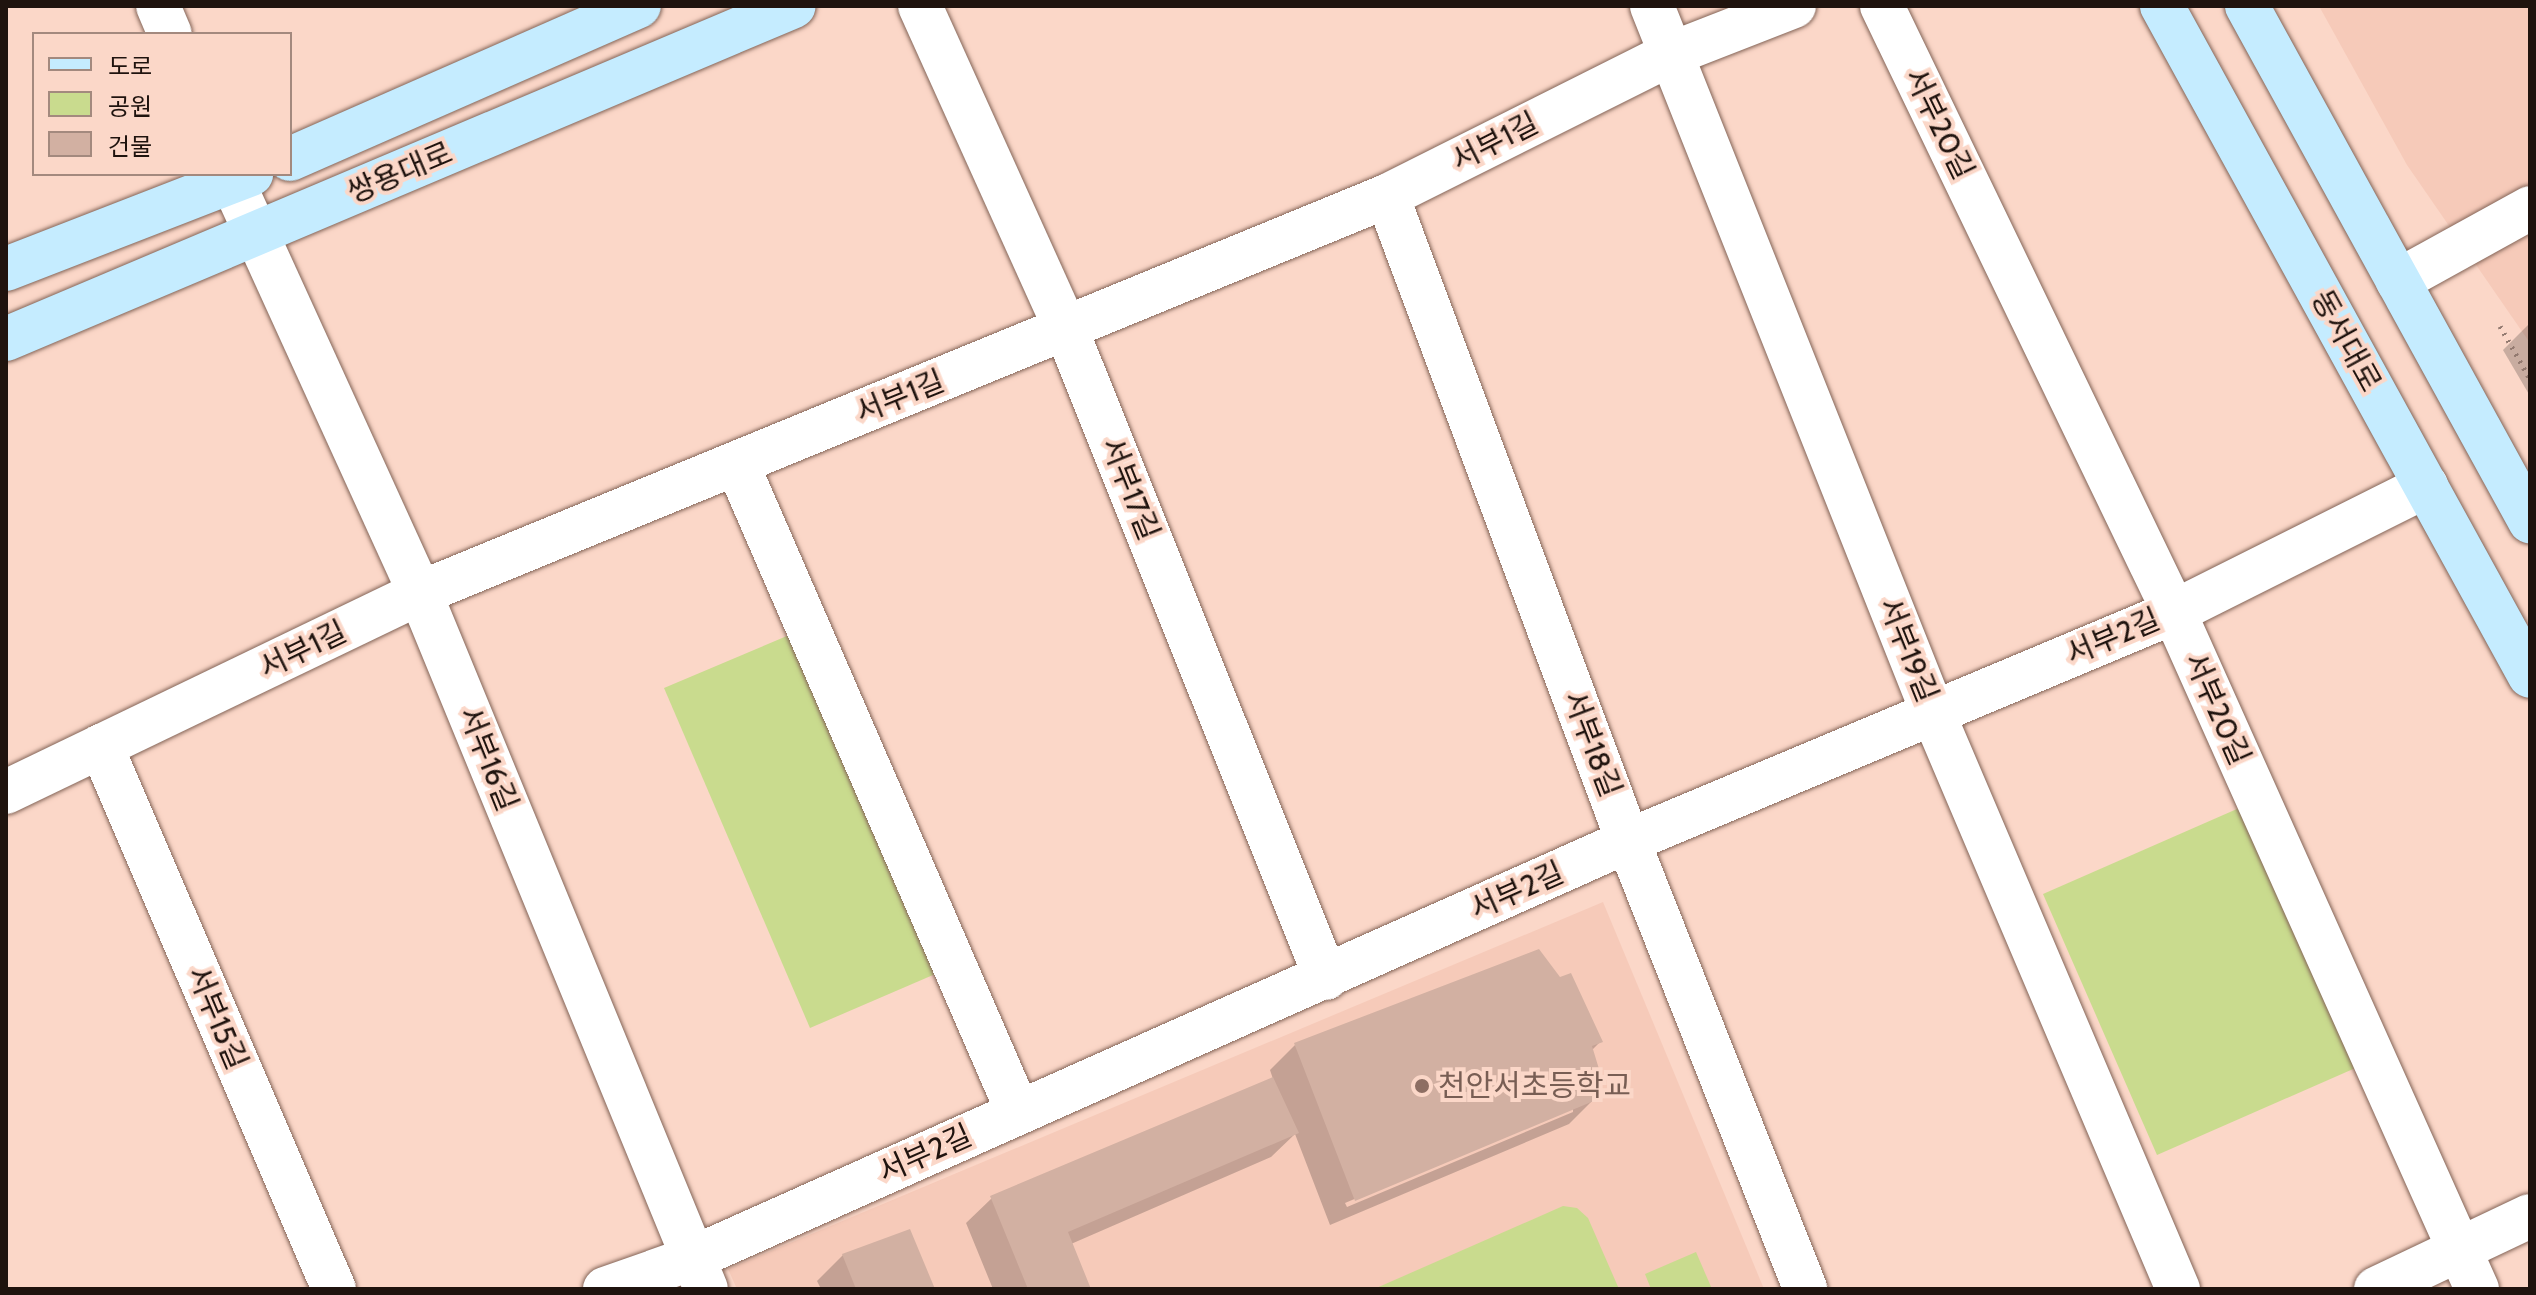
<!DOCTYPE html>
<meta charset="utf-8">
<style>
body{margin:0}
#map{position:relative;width:2536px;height:1295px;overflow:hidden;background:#fbd7c8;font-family:Cabin,"Noto Sans KR",sans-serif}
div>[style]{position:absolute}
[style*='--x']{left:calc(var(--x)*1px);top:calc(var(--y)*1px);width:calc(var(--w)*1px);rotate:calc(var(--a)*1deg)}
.built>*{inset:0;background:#f6cab9}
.green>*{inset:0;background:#c9db8e}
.shadow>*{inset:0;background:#0003}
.building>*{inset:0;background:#d2b0a2}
.path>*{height:5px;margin-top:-2.5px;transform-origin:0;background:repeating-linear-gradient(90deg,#937a70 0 2px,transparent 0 8px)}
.roads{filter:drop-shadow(0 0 2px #836457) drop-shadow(0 0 2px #836457)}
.minor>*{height:44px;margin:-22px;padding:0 22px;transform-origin:22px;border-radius:22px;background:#fff}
.major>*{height:44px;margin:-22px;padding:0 22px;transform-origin:22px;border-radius:22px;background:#c5ecff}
.dots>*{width:22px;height:22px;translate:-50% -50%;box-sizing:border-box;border:4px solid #fbd7c8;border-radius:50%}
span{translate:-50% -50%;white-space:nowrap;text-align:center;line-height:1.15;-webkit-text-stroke:8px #fbd7c8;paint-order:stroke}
.street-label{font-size:30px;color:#1f130e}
.education-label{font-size:30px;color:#785e54}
.left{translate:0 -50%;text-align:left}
.frame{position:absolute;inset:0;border:8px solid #1f130e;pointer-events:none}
.legend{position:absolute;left:32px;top:32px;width:260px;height:144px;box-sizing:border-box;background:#fbd7c8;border:2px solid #a3897e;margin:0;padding:10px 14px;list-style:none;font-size:24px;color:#1f130e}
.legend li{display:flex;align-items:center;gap:16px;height:40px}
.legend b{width:40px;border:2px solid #a3897e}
</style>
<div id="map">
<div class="built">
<div style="clip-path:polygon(2319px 6px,2530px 6px,2530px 343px,2407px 165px)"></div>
<div style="clip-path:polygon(1603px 902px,1764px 1289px,737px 1289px,728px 1269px)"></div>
</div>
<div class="green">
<div style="clip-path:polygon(794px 633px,940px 972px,810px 1028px,664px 688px)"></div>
<div style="clip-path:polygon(2246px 805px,2360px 1066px,2157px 1155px,2043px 894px)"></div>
<div style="clip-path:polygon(1563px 1206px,1577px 1208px,1588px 1218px,1619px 1289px,1374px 1289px)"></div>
<div style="clip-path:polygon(1696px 1252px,1712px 1289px,1651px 1289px,1645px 1274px)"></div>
</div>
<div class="shadow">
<div style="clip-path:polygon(2530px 323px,2530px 396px,2503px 350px)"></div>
<div style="clip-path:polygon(evenodd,1601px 1041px,1591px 1051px,1594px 1099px,1569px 1124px,1330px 1225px,1295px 1134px,1271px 1157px,1071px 1244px,1089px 1289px,993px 1289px,966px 1223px,992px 1198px,1273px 1079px,1270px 1070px,1295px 1045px,1601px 1041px,1573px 1107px,1573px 1112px,1347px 1207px,1345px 1203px,1573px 1107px)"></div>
<div style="clip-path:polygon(843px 1255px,933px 1289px,821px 1289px,817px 1281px)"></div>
</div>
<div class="building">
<div style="clip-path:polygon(1539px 949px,1560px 977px,1571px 973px,1603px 1042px,1592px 1046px,1599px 1069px,1596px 1100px,1355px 1201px,1294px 1043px)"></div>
<div style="clip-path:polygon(1273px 1077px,1299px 1133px,1068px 1232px,1091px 1289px,1028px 1289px,990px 1196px)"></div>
<div style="clip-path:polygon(910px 1229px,935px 1289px,856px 1289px,842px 1254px)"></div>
</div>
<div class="path">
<div style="--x:2500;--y:326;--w:61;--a:60.5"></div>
</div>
<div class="roads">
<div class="minor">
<div style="--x:158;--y:6;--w:30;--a:67"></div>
<div style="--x:920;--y:6;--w:354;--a:65.7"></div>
<div style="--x:1066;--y:329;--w:699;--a:68.17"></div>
<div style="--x:1652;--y:6;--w:761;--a:68.32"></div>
<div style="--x:1933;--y:713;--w:626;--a:66.96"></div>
<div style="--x:1882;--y:6;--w:673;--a:64.27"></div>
<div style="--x:2174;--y:612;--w:742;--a:65.89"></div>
<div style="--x:229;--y:174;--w:460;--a:65.5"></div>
<div style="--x:420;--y:593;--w:752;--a:67.66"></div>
<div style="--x:1387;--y:196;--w:689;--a:69.51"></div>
<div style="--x:1628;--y:841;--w:482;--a:68.4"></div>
<div style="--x:2398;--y:281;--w:151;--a:-28.9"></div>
<div style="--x:737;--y:464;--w:706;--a:66.56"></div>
<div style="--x:101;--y:746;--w:591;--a:66.78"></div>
<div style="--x:6;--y:792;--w:459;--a:-25.7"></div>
<div style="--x:420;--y:593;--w:1045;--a:-22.32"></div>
<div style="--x:1387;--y:196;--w:318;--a:-26.6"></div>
<div style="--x:1671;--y:54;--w:132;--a:-21.3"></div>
<div style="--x:605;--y:1289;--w:93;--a:-19.4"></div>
<div style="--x:693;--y:1258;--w:1024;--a:-24.04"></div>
<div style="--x:1628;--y:841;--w:592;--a:-22.75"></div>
<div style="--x:2174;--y:612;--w:282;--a:-26.6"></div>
<div style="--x:2376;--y:1289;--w:170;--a:-25.4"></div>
</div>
<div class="major">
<div style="--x:2162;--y:6;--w:764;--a:61.22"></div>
<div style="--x:2247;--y:6;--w:588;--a:61.21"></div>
<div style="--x:290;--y:159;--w:381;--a:-23.7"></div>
<div style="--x:6;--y:269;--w:263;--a:-21.2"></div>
<div style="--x:6;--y:339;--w:855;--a:-22.91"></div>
</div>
</div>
<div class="dots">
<div style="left:1422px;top:1086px;background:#8d6e63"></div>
</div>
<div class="street-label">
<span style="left:1939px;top:124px;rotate:64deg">서부20길</span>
<span style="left:1495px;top:142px;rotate:-27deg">서부1길</span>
<span style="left:400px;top:173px;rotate:-23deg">쌍용대로</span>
<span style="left:2346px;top:341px;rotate:61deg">동서대로</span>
<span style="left:900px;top:397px;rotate:-22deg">서부1길</span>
<span style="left:1130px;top:489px;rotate:68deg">서부17길</span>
<span style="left:2113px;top:637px;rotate:-23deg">서부2길</span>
<span style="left:303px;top:650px;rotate:-26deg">서부1길</span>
<span style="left:1908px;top:650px;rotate:68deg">서부19길</span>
<span style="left:2217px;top:709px;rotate:66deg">서부20길</span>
<span style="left:1592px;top:744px;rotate:69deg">서부18길</span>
<span style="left:488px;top:759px;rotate:68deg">서부16길</span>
<span style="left:1517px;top:891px;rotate:-24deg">서부2길</span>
<span style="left:217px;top:1018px;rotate:67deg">서부15길</span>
<span style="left:925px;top:1154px;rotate:-24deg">서부2길</span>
</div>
<div class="education-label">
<span class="left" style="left:1438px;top:1086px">천안서초등학교</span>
</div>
<div class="frame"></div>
<ul class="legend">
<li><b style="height:10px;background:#c5ecff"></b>도로</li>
<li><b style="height:22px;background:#c9db8e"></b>공원</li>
<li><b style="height:22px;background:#d2b0a2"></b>건물</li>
</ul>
</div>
